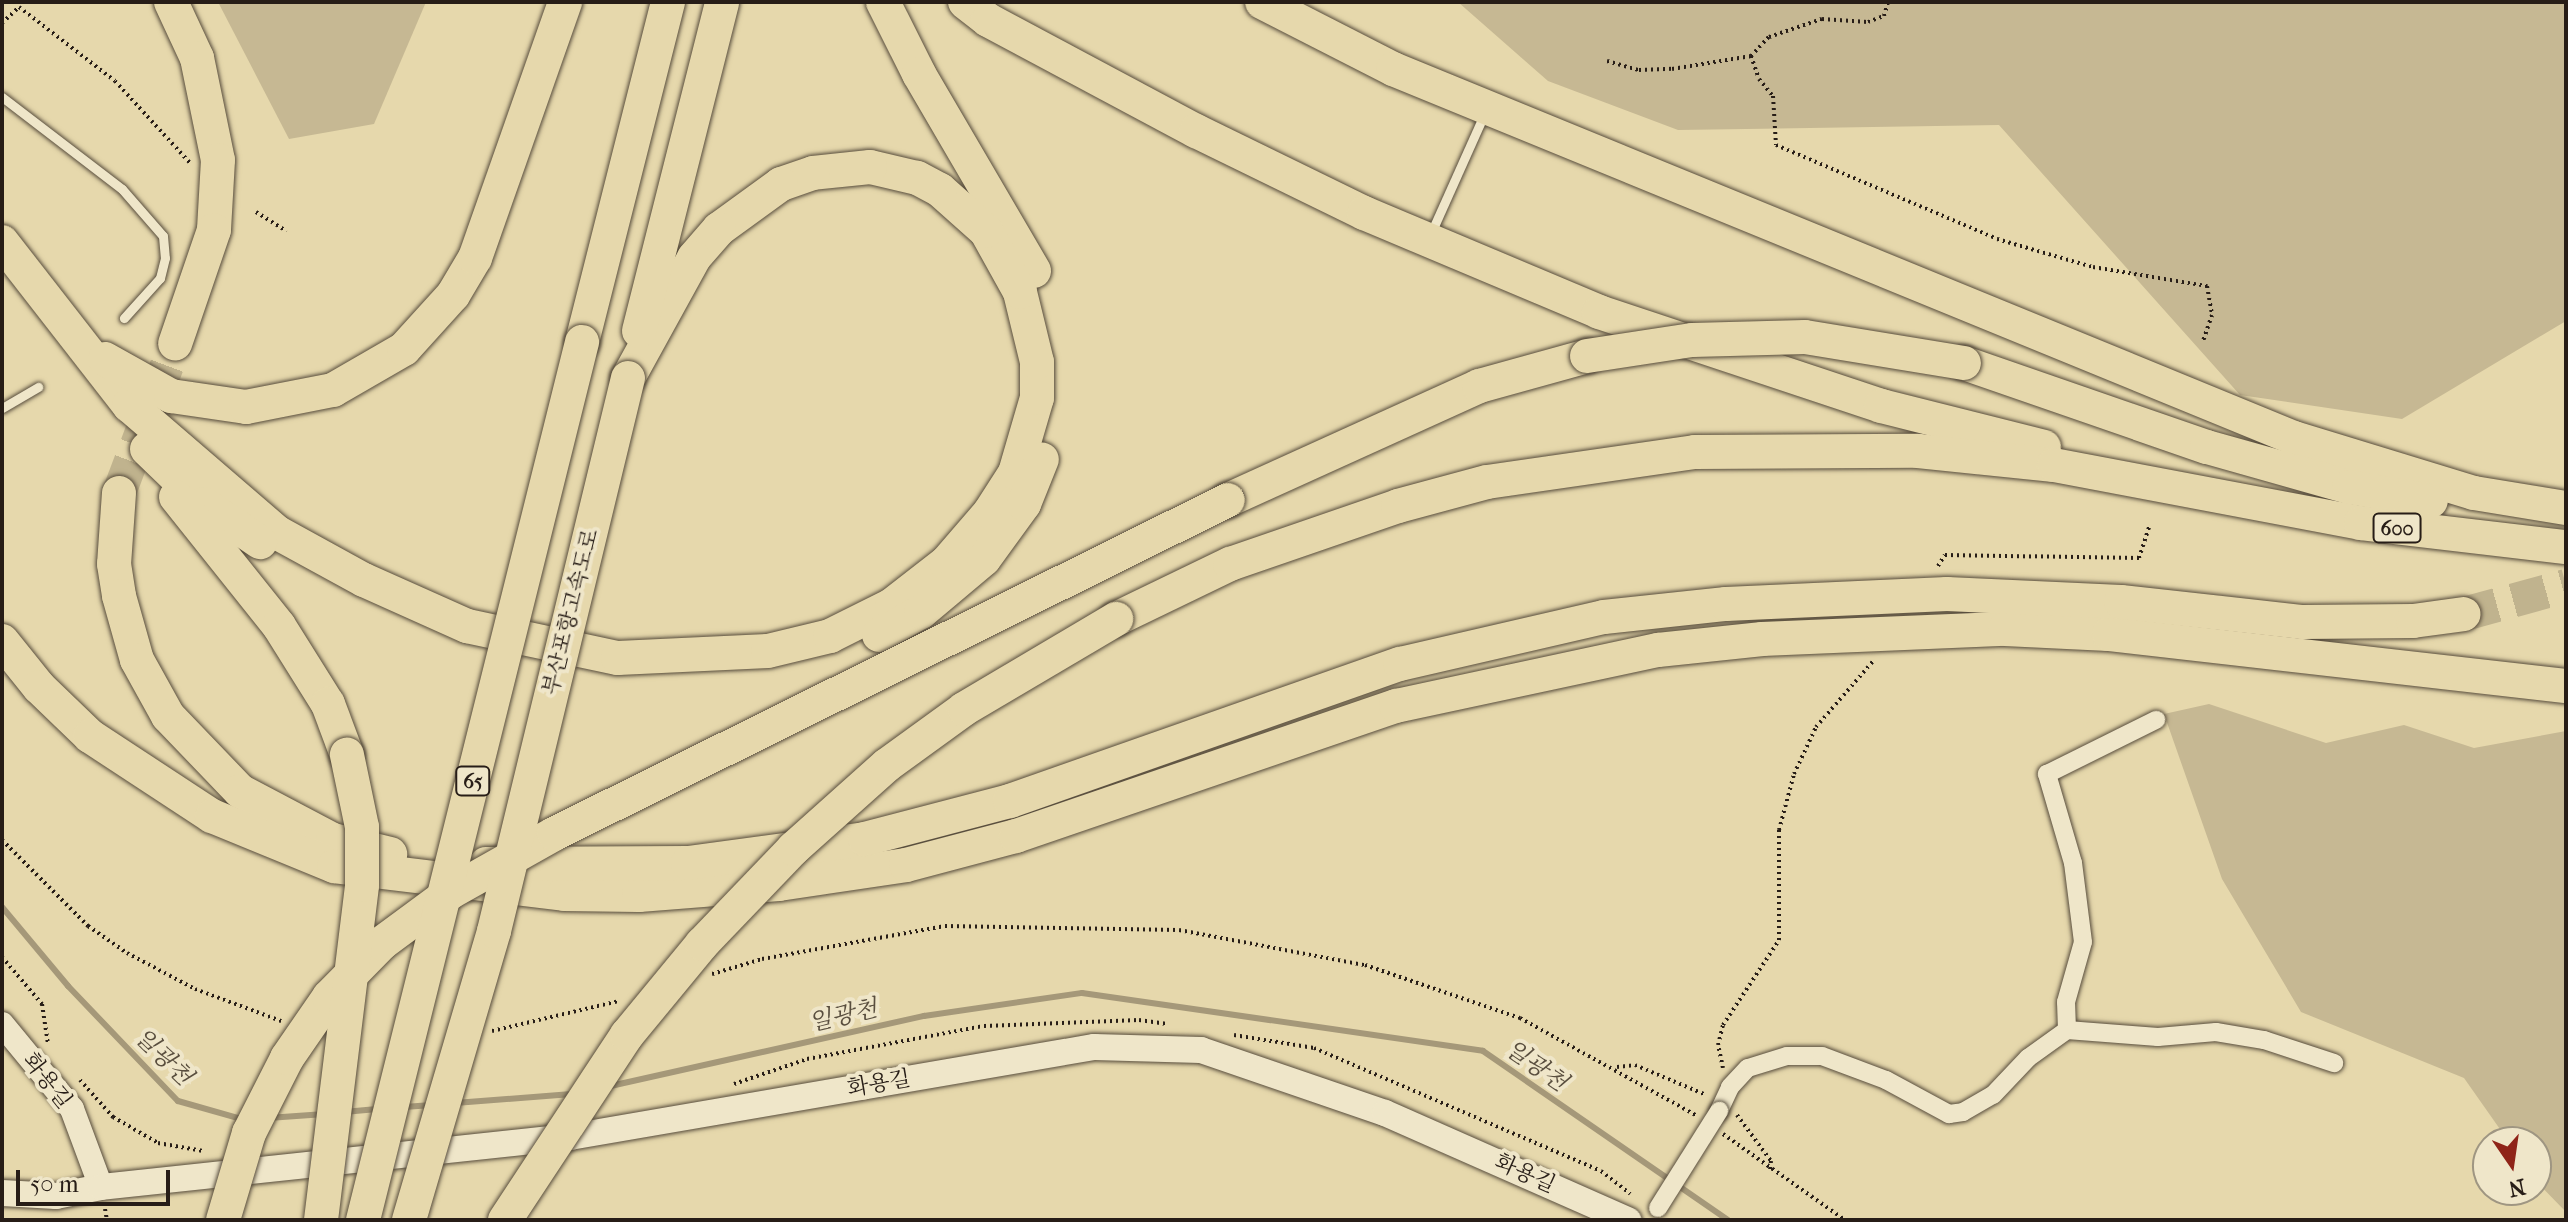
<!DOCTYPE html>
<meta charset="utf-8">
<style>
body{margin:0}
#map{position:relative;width:2568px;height:1222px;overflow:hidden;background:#e6d8ac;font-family:"IM FELL French Canon","Noto Serif KR",serif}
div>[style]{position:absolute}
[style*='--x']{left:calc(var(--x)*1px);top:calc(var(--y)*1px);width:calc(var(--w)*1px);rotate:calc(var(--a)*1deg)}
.green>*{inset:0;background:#c6b893}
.stream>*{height:6px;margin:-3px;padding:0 3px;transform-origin:3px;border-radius:3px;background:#a59879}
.motorway-tunnel>*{height:34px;margin-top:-17px;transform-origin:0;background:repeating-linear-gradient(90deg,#c0b38e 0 34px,transparent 0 51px)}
.path>*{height:4px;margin-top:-2px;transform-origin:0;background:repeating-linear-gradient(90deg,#271d17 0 2px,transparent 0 6px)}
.roads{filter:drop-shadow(0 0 2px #574c3c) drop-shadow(0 0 2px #574c3c)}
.service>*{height:9px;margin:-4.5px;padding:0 4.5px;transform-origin:4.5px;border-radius:4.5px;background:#efe6c9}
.minor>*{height:18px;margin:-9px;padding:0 9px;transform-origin:9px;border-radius:9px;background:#efe6c9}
.tertiary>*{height:24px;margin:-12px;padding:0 12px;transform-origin:12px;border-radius:12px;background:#efe6c9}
.secondary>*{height:26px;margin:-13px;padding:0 13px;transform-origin:13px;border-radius:13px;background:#efe6c9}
.motorway>*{height:34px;margin:-17px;padding:0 17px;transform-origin:17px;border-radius:17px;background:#e6d8ac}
.bridges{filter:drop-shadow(0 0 2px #574c3c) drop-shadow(0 0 2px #574c3c)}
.minor-bridge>*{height:18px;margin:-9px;padding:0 9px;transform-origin:9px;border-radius:9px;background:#efe6c9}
.motorway-bridge>*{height:34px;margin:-17px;padding:0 17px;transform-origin:17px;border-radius:17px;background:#e6d8ac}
span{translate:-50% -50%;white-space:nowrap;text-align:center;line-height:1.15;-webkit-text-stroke:8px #efe6c9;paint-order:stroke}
.shield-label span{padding:2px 6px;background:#efe6c9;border:2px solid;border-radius:6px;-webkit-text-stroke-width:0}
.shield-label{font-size:20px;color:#271d17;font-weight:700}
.street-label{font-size:22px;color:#271d17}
.water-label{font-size:24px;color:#594e3e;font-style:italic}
.frame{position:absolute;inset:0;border:4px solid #271d17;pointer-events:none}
.north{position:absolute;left:2472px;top:1126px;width:80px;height:80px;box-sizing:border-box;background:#efe6c9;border:2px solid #9f9682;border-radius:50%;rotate:167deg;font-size:22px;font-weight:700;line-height:32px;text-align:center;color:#271d17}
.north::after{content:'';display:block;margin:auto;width:28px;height:36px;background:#8f2418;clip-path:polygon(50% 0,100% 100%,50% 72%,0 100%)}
.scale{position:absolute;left:16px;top:1170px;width:154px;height:36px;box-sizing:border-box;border:4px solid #271d17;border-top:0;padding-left:10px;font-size:24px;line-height:28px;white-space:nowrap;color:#271d17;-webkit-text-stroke:6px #efe6c9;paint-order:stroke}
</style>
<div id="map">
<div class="green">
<div style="clip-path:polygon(218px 2px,426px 2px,374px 124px,289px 139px)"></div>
<div style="clip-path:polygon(1458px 2px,2566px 2px,2566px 321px,2402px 419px,2240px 395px,1999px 125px,1678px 130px,1548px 81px)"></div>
<div style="clip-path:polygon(2209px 704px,2326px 743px,2404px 725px,2474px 748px,2566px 731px,2566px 1212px,2536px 1181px,2536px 1142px,2509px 1142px,2464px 1078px,2301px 1012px,2222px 879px,2164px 714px)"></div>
</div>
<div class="stream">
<div style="--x:2;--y:907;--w:103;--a:50.1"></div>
<div style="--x:68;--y:986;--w:159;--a:46.3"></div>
<div style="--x:178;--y:1101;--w:70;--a:15.8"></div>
<div style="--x:606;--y:1087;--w:326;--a:-12.6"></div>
<div style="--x:924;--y:1016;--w:160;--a:-8.3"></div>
<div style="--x:1082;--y:993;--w:405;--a:8.2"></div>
<div style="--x:1483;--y:1051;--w:298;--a:34.6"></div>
<div style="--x:455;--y:1103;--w:117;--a:-4.4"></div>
<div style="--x:404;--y:1107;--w:28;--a:-4"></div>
<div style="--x:344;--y:1112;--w:36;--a:-5"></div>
<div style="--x:268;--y:1118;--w:57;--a:-4"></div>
</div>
<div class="motorway-tunnel">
<div style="--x:119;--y:493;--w:159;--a:-69.4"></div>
<div style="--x:2464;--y:614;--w:106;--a:-15.4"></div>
</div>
<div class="path">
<div style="--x:2;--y:23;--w:23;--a:-43"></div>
<div style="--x:19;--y:7;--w:121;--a:37.6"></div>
<div style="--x:115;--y:81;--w:113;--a:47.5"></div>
<div style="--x:1751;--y:56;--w:24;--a:71"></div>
<div style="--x:1759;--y:79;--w:22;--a:51"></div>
<div style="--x:1773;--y:96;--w:49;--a:86.5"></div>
<div style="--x:1776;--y:145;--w:240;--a:23"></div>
<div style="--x:1997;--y:239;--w:100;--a:16.3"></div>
<div style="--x:2093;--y:267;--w:116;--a:9.5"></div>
<div style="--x:2207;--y:286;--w:29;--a:80"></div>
<div style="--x:2212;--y:315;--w:28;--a:109"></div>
<div style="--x:1607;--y:61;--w:33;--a:16"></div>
<div style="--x:1639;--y:70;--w:33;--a:-2"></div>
<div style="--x:1672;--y:69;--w:80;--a:-9.3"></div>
<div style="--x:1751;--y:56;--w:26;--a:-47"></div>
<div style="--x:1769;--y:37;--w:56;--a:-18.8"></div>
<div style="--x:1822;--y:19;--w:46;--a:3.7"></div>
<div style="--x:1868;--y:22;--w:17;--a:-21"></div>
<div style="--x:1884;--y:16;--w:15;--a:-74"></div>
<div style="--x:256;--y:212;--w:36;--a:32"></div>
<div style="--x:1938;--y:566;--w:13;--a:-58"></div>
<div style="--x:1945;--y:555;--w:194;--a:0.9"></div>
<div style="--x:2139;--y:558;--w:33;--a:-72"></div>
<div style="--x:2;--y:840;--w:122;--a:45"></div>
<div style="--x:88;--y:926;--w:47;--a:34.7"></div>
<div style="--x:127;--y:953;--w:77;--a:27.9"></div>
<div style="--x:195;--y:989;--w:92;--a:20.4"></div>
<div style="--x:2;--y:957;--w:62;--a:49.6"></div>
<div style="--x:42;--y:1004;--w:40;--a:81.5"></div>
<div style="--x:712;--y:974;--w:52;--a:-16.7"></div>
<div style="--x:762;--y:959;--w:186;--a:-10.2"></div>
<div style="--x:945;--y:926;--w:234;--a:1"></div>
<div style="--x:1179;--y:930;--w:189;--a:10.7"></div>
<div style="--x:1365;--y:965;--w:164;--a:18.9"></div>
<div style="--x:1520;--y:1018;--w:201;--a:28.9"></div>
<div style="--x:492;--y:1031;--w:130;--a:-13.3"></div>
<div style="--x:1234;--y:1035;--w:81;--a:9.2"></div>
<div style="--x:1314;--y:1048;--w:312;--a:23.2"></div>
<div style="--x:1601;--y:1171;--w:37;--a:38"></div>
<div style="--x:1617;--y:1067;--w:18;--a:-6"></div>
<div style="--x:1635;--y:1065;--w:77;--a:22.9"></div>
<div style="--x:1723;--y:1068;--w:24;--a:-102"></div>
<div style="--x:1718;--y:1045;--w:21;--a:-76"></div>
<div style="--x:1723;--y:1025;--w:102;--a:-56.6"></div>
<div style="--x:1779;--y:940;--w:110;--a:-90"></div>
<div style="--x:1779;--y:830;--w:58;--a:-75"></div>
<div style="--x:1794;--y:774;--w:52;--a:-64.9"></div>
<div style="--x:1816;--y:727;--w:89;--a:-49.1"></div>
<div style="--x:80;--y:1080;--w:50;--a:48.3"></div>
<div style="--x:113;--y:1117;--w:52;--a:30"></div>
<div style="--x:158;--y:1143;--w:46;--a:10.1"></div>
<div style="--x:734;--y:1084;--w:77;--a:-18.9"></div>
<div style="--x:807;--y:1059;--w:180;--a:-10.6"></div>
<div style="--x:984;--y:1026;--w:155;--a:-2.2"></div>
<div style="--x:1139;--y:1020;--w:27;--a:8"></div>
<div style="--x:1737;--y:1115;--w:57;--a:53.5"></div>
<div style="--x:1771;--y:1161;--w:9;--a:96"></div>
<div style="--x:1723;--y:1134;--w:149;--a:35.2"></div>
<div style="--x:105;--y:1209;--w:11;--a:80"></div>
</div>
<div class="roads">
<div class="service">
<div style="--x:2;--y:97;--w:151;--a:37.5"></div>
<div style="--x:122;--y:189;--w:62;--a:48.9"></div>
<div style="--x:163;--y:236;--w:22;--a:85"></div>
<div style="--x:165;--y:258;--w:21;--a:104"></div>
<div style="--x:160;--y:278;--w:54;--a:132"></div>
<div style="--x:1431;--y:233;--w:133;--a:-65.9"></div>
<div style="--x:2;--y:408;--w:42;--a:-30.3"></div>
</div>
<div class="minor">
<div style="--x:2067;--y:1030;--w:91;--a:4.4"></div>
<div style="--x:2158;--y:1037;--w:58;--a:-4.9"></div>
<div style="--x:2216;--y:1032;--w:49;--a:9.5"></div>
<div style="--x:2264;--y:1040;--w:74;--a:18.2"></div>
<div style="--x:1719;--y:1111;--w:26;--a:-65"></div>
<div style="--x:1730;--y:1087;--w:26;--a:-47"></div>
<div style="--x:1748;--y:1068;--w:41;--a:-17.1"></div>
<div style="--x:1787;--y:1056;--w:35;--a:0"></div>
<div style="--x:1822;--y:1056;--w:68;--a:20.6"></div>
<div style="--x:1886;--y:1080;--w:72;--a:28.4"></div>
<div style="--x:1949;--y:1114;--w:14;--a:-8"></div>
<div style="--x:1963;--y:1112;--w:34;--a:-30"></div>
<div style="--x:1993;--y:1095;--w:51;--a:-46.6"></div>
<div style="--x:2028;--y:1058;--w:48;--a:-35.7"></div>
<div style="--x:2067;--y:1030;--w:28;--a:-92"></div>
<div style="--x:2066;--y:1002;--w:62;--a:-74.2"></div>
<div style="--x:2083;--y:942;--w:80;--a:-97.2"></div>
<div style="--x:2073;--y:863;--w:93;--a:-106.3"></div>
<div style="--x:2047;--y:774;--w:122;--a:-26.4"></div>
</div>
<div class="tertiary">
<div style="--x:2;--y:1024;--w:110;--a:50.5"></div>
<div style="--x:72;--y:1109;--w:83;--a:69.6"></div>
</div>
<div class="secondary">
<div style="--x:2;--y:1193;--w:54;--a:3.2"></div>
<div style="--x:56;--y:1196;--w:46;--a:-11.3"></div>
<div style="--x:101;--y:1187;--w:472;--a:-6.1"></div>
<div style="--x:570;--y:1137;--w:532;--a:-9.75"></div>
<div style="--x:1094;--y:1047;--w:107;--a:1.6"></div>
<div style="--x:1201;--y:1050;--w:194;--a:18.9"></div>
<div style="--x:1385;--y:1113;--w:266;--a:23.8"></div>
</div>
<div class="motorway">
<div style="--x:171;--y:2;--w:62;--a:65.1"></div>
<div style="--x:197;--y:58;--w:104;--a:78.4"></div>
<div style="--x:218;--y:160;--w:70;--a:93.3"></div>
<div style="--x:214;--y:230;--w:120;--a:108.9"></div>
<div style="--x:883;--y:2;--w:80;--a:63.4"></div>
<div style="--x:919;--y:74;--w:228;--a:59.7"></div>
<div style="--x:965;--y:2;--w:29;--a:38"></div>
<div style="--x:988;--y:20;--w:236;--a:28.1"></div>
<div style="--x:1196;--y:131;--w:187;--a:26"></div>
<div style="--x:1364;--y:213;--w:255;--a:22.8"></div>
<div style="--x:1599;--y:312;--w:297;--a:18.4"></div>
<div style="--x:1881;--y:406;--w:168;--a:14.1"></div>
<div style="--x:1262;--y:2;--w:147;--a:27.1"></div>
<div style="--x:1393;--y:69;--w:974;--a:22.27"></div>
<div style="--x:2294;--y:438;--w:188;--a:17"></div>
<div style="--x:2474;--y:493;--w:93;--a:9.3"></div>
<div style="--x:2;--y:242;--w:207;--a:52.1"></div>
<div style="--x:129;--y:405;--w:196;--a:40.7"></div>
<div style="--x:278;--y:533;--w:98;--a:28.7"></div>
<div style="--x:364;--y:580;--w:113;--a:24.1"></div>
<div style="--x:467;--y:626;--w:154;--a:12"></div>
<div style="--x:618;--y:658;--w:150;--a:-2.7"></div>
<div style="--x:768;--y:651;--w:64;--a:-13.6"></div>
<div style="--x:830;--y:636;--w:69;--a:-26.6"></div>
<div style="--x:892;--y:605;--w:68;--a:-37.9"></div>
<div style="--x:946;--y:563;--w:67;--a:-49.2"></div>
<div style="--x:990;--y:512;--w:46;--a:-57.3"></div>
<div style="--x:1015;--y:473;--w:78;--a:-73.7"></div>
<div style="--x:1037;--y:398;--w:36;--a:-90"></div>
<div style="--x:1037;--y:362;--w:72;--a:-103.7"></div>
<div style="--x:1020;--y:292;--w:70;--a:-119.1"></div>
<div style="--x:986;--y:231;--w:62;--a:-138.3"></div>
<div style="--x:940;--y:190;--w:26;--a:-152"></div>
<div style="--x:917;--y:178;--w:48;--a:-166.8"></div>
<div style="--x:870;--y:167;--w:57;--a:174"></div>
<div style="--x:813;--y:173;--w:34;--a:161"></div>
<div style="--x:781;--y:184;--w:77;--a:144"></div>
<div style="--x:719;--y:229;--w:38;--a:131"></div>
<div style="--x:694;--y:258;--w:137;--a:118.8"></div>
<div style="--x:639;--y:331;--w:339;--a:-75.8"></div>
<div style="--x:582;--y:342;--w:351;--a:-75.8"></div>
<div style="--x:105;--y:359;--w:76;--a:29.3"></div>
<div style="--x:171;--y:396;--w:76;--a:8.3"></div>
<div style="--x:246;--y:407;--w:89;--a:-11.1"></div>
<div style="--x:333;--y:390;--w:82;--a:-30"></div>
<div style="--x:404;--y:349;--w:73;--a:-47.8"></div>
<div style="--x:453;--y:295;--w:43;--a:-59.3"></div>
<div style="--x:475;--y:258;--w:271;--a:-70.6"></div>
<div style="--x:1964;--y:363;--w:257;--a:19.1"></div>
<div style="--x:2207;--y:447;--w:148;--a:15.7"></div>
<div style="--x:2349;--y:487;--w:83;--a:9.7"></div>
<div style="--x:147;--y:449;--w:79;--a:44"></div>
<div style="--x:204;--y:504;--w:68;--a:34.2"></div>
<div style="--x:119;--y:493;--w:71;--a:94"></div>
<div style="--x:114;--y:564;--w:32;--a:81"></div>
<div style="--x:119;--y:596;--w:66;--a:74.3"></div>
<div style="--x:137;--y:660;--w:64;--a:61"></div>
<div style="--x:168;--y:716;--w:104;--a:46.2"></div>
<div style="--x:240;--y:791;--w:105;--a:27.8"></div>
<div style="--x:333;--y:840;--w:59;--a:13.8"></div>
<div style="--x:176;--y:497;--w:165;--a:51.4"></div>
<div style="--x:279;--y:626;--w:92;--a:57.9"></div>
<div style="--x:328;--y:704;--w:54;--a:69.6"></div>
<div style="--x:1228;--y:500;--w:276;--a:-24.4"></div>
<div style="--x:1479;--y:386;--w:112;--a:-15.5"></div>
<div style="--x:1116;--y:619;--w:127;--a:-25.8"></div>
<div style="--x:1230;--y:564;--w:178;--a:-19"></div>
<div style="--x:1398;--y:506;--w:92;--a:-15.1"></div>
<div style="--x:1487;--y:482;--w:210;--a:-8.2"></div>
<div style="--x:1695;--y:452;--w:223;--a:-0.3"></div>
<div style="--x:1918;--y:451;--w:137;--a:5.9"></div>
<div style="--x:2054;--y:465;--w:312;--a:10.7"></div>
<div style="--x:2361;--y:523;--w:206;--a:6.7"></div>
<div style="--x:879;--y:635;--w:48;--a:-28.7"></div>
<div style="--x:921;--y:612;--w:82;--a:-40.1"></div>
<div style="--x:984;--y:559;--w:68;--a:-54"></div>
<div style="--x:1024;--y:504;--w:48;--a:-68.2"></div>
<div style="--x:2;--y:641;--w:59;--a:51.2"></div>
<div style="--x:39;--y:687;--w:71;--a:43.9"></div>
<div style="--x:90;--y:736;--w:146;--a:33.3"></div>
<div style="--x:212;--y:816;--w:132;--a:22.3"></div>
<div style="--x:334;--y:866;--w:232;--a:6.9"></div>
<div style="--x:564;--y:894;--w:75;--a:0.8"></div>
<div style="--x:639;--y:895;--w:140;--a:-4.5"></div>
<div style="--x:779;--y:884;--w:128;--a:-8.5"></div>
<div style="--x:906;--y:865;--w:114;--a:-14.8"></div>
<div style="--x:1016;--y:836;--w:402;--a:-18.9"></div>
<div style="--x:1396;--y:706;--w:268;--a:-12.1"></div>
<div style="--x:1658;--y:650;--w:105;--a:-6"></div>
<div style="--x:1762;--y:639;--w:243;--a:-2.4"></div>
<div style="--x:2005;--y:629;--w:104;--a:2.8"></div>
<div style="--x:2109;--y:634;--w:460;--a:6.5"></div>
<div style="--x:486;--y:864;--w:202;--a:-0.3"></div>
<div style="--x:688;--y:863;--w:179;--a:-7.7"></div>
<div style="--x:865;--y:839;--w:150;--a:-14.7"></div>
<div style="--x:1010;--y:801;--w:413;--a:-19.4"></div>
<div style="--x:1400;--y:664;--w:209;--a:-13"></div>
<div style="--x:1604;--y:617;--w:123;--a:-6.1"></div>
<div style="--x:1726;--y:604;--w:221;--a:-2.6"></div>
<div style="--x:1947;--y:594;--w:174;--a:2.6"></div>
<div style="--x:2121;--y:602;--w:183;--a:6.3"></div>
<div style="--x:2303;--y:622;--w:110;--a:-0.5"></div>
<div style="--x:2413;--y:621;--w:51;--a:-7.8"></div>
</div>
</div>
<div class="bridges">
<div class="minor-bridge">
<div style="--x:1658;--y:1208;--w:115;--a:-57.8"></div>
</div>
<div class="motorway-bridge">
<div style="--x:1587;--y:356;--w:106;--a:-8.7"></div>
<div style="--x:1692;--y:340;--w:113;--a:-1.5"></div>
<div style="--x:1805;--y:337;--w:161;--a:9.3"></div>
<div style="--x:223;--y:1220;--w:91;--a:-73.4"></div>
<div style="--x:249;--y:1133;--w:84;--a:-63.1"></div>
<div style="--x:287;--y:1058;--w:74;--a:-55.5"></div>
<div style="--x:329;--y:997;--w:76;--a:-45.5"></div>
<div style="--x:382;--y:943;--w:86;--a:-36.5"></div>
<div style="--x:451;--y:892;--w:118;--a:-29.4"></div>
<div style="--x:554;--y:834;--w:752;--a:-26.36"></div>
<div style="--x:321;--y:1220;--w:337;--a:-83"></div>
<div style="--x:362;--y:885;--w:58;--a:-90"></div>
<div style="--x:362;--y:827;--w:74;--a:-101.8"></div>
<div style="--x:363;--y:1220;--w:905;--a:-75.99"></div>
<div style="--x:409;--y:1220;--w:301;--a:-73.6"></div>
<div style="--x:494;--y:931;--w:569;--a:-76.38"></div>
<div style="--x:505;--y:1220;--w:222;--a:-56.6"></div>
<div style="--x:627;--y:1035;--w:118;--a:-50.5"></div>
<div style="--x:702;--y:944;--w:132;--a:-46.2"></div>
<div style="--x:793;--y:849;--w:126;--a:-41.8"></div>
<div style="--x:887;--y:765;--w:95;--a:-36"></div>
<div style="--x:964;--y:709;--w:177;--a:-30.6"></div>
</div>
</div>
<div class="shield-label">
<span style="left:2397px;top:528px">600</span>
<span style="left:473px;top:781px">65</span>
</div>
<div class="street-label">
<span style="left:571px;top:612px;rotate:-76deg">부산포항고속도로</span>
<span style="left:47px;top:1081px;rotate:52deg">화용길</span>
<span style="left:879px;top:1084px;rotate:-10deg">화용길</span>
<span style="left:1525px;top:1174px;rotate:24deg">화용길</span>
</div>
<div class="water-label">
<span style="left:843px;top:1016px;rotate:-13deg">일광천</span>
<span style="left:163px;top:1057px;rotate:44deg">일광천</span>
<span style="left:1536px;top:1066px;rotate:35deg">일광천</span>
</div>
<div class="frame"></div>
<div class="north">N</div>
<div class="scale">50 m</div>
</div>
